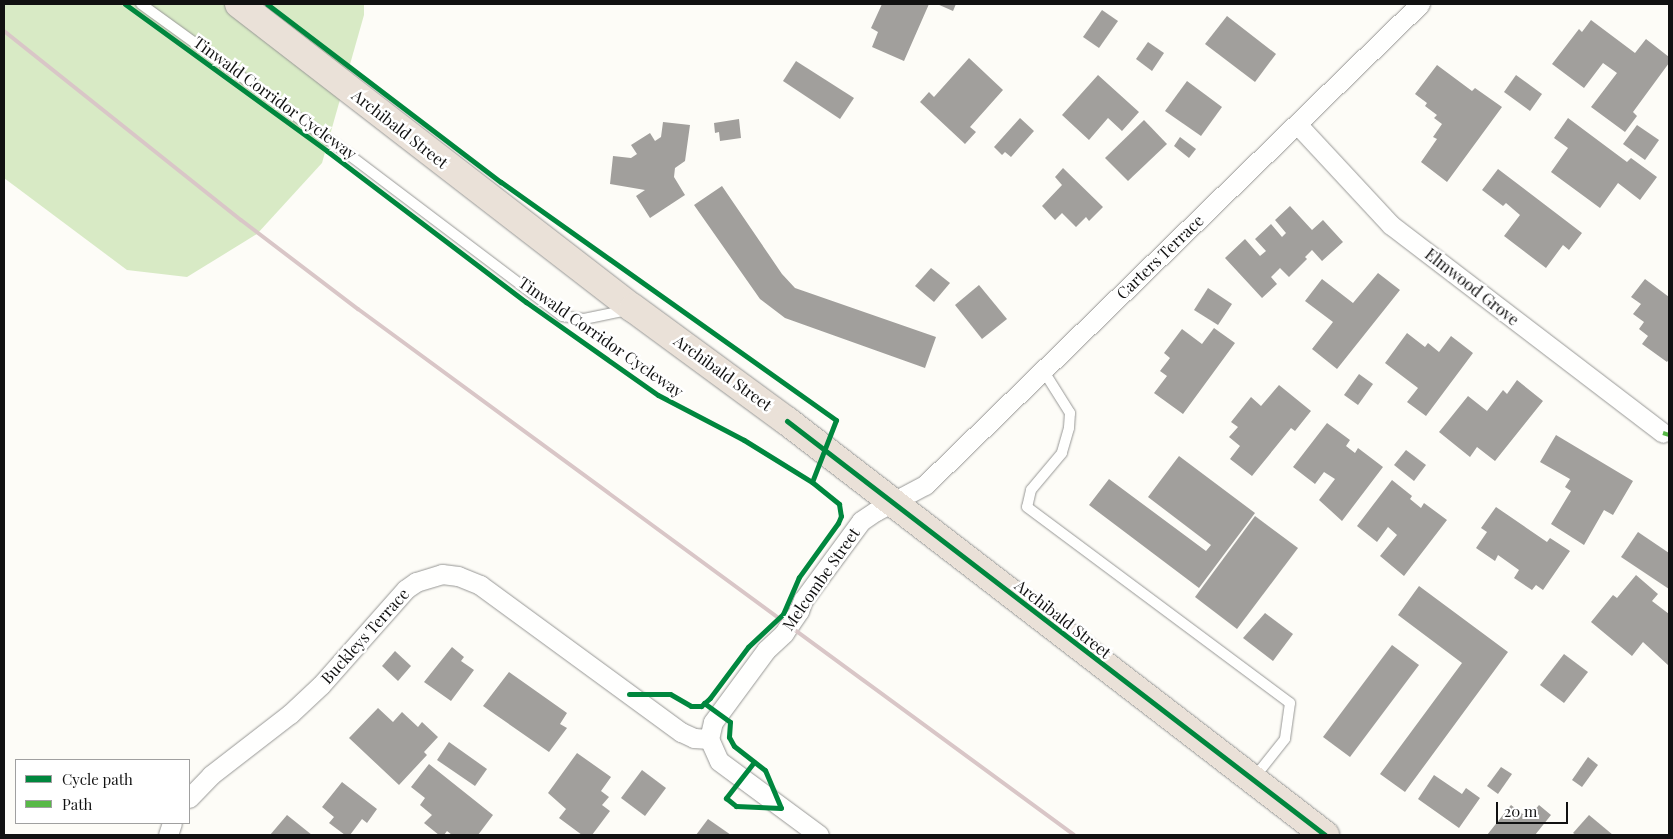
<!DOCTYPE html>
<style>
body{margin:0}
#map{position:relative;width:1673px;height:839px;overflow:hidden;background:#fdfcf7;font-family:"Playfair Display",serif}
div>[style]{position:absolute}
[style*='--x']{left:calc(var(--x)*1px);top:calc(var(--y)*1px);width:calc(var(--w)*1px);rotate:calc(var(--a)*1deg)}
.forest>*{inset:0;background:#d8eac5}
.building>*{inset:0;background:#a19f9c}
.roads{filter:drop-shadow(0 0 1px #979795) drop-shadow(0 0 1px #979795)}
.lane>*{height:10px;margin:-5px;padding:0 5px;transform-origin:5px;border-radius:5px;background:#fffffe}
.street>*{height:19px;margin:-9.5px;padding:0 9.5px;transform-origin:9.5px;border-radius:9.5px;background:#fffffe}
.highway>*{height:28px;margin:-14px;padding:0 14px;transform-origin:14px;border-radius:14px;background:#eae1d8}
.rail>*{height:4px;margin:-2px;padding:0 2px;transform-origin:2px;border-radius:2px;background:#d9c6c7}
.quiet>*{height:4px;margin-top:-2px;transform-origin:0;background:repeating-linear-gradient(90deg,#58b947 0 8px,transparent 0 12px)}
.cycleway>*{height:5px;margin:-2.5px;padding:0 2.5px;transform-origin:2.5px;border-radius:2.5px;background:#00873e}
span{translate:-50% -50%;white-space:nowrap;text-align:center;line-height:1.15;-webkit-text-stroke:5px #fff;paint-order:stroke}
.street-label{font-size:16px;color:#111}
.frame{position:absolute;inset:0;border:5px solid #111;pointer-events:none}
.legend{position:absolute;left:15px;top:759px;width:175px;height:65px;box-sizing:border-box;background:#fff;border:1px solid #a0a0a0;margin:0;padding:6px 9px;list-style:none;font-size:15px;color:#111}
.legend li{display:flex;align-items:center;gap:10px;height:25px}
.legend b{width:25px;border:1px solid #a0a0a0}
.scale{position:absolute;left:1496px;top:802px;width:72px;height:22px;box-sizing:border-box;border:2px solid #111;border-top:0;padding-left:6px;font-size:15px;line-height:18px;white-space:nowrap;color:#111;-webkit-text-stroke:4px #fff;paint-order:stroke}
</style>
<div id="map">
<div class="forest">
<div style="clip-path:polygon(4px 4px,364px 4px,364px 15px,322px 163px,257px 234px,187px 277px,127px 270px,4px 178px)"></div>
</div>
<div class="building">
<div style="clip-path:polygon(882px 4px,929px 4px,904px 61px,872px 47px,878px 32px,871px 28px)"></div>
<div style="clip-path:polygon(937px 4px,956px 4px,953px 11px)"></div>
<div style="clip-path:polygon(1102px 10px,1118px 21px,1099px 48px,1083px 37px)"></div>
<div style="clip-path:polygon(1227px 16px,1276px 54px,1255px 82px,1205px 44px)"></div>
<div style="clip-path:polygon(1591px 20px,1635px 53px,1646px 39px,1669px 57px,1669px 63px,1633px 112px,1637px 116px,1625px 132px,1591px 107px,1617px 73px,1603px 63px,1584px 88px,1552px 64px,1579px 29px,1582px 32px)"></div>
<div style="clip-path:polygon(1148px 42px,1164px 53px,1152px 71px,1136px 59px)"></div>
<div style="clip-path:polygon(969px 58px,1003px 90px,970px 127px,976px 132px,965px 144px,920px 102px,929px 92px,934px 97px)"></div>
<div style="clip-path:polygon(796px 61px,854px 98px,840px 119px,783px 81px)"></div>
<div style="clip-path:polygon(1437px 65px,1472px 91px,1475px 88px,1502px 107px,1447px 182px,1421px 162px,1437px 139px,1433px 137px,1442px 124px,1434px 118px,1437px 115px,1425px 106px,1427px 103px,1415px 94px)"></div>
<div style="clip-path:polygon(1098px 75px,1139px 112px,1122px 131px,1108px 118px,1089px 140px,1062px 115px)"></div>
<div style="clip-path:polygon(1516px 75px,1542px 94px,1530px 111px,1504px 92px)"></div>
<div style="clip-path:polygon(1187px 81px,1222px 107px,1201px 136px,1165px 111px)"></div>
<div style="clip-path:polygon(1020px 118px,1034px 131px,1011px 157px,1005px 152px,1002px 155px,994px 147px)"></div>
<div style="clip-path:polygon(1568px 118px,1627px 162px,1631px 158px,1657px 177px,1640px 200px,1618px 183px,1600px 208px,1551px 172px,1568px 148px,1554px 138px)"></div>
<div style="clip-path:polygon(739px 119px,741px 138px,720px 141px,719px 132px,715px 133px,714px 123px)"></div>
<div style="clip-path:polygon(1144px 120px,1167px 144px,1128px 181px,1105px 158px)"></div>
<div style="clip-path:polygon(663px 122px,690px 125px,685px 161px,675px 168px,674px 177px,685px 195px,650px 218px,636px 196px,645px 190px,610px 184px,613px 156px,631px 158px,637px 154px,631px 145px,650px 133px,655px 141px,661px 137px)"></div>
<div style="clip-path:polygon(1637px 125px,1659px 140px,1645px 160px,1623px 144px)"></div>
<div style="clip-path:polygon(1180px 137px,1196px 149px,1189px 158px,1174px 146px)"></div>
<div style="clip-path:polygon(1063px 168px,1103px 207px,1089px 221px,1086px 217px,1076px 227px,1062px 213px,1055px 220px,1042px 206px,1062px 185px,1055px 177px)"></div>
<div style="clip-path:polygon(1498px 169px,1582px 233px,1569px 250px,1563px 245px,1546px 268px,1504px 236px,1520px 215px,1506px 203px,1503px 206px,1482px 190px)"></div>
<div style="clip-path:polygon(722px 186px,782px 274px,795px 288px,936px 337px,925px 368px,785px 318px,760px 299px,694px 205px)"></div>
<div style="clip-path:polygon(1290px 206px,1312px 230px,1323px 220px,1343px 242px,1322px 261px,1312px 250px,1305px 257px,1307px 259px,1289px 277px,1280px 268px,1271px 277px,1277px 284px,1262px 298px,1225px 258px,1245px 239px,1260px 256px,1266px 251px,1255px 239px,1271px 224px,1282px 237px,1286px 233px,1275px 220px)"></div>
<div style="clip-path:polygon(931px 268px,950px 283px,934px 302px,915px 286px)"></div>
<div style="clip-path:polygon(1378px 273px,1400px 290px,1337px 369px,1312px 349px,1333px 322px,1305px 301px,1322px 279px,1353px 303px)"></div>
<div style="clip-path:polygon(1645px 279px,1669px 297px,1669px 359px,1667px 362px,1642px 344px,1648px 336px,1639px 329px,1644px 322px,1633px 314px,1641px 304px,1631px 297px)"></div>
<div style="clip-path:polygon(979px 285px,1007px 319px,982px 339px,955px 305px)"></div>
<div style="clip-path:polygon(1208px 288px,1232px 304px,1218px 325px,1194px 310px)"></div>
<div style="clip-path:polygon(1214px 328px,1235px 343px,1183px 414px,1154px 393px,1167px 376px,1160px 371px,1170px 358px,1164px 353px,1182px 329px,1202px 344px)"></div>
<div style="clip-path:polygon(1407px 333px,1425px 347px,1428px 343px,1439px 352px,1451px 336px,1473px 353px,1426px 416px,1407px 402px,1418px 388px,1385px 363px)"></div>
<div style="clip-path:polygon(1359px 374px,1373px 384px,1358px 405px,1344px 395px)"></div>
<div style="clip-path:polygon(1517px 380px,1543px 401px,1495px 461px,1477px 447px,1470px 457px,1439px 432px,1468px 396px,1487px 411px,1503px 390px,1507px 394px)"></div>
<div style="clip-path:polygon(1279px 385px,1311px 411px,1295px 431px,1291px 428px,1252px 476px,1230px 459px,1240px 446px,1229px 437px,1238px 427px,1231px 422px,1251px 397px,1261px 406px)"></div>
<div style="clip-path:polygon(1327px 423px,1350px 440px,1346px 446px,1355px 453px,1358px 448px,1383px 467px,1342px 521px,1319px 500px,1335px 479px,1324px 472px,1315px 484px,1293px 467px)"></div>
<div style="clip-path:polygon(1556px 435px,1633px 481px,1613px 515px,1604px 510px,1584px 545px,1551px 524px,1571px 491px,1565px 487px,1570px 479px,1540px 462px)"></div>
<div style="clip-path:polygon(1406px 450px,1426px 465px,1414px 481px,1394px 465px)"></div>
<div style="clip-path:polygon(1179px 456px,1255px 513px,1199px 588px,1089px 505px,1109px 479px,1206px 551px,1211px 545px,1148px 497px)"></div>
<div style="clip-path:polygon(1392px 480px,1412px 496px,1410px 499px,1421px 508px,1424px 503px,1447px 520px,1404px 576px,1380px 556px,1397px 535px,1388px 527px,1377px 542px,1357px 526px)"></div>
<div style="clip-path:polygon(1496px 507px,1547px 542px,1550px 538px,1570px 551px,1543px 590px,1536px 585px,1532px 590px,1514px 578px,1519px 570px,1498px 555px,1495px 561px,1476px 548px,1487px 532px,1481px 528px)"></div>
<div style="clip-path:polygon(1255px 516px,1298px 548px,1237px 629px,1195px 597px)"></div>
<div style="clip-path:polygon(1638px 532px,1669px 553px,1669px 589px,1621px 557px)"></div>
<div style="clip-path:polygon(1636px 575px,1658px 594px,1652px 601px,1669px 614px,1669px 666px,1643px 642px,1632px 656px,1591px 622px,1613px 595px,1617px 598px)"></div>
<div style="clip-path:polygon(1419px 586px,1508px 652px,1405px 792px,1380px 774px,1462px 663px,1398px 615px)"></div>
<div style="clip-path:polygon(1265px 613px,1293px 634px,1273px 661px,1243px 638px)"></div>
<div style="clip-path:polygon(1392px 645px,1419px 665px,1350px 757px,1323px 737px)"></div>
<div style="clip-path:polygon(452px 647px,464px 657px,461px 661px,474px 670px,451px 701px,424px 682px)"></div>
<div style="clip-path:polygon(395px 651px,411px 666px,398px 681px,382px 666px)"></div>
<div style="clip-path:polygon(1564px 654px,1588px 672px,1564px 703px,1540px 685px)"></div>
<div style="clip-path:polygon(509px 672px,567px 713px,560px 724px,567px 728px,549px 752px,483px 706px)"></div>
<div style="clip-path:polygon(378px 708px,393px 722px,402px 712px,418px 727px,422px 722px,438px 737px,424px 752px,427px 755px,399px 785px,349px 738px)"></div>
<div style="clip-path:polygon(449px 742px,487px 769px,475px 786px,437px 760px)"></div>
<div style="clip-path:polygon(577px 753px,611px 777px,601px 791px,609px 797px,602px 805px,610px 811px,592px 835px,582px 835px,559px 818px,566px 809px,548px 793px)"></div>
<div style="clip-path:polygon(1588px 757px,1598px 765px,1582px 787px,1572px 780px)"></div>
<div style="clip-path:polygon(429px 764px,493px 815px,478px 835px,452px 835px,447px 831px,444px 835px,439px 835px,424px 823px,432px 815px,420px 805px,425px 798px,411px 787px)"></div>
<div style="clip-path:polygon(1501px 767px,1512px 774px,1498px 794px,1487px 786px)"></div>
<div style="clip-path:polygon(642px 770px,666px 788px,645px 816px,621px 798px)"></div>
<div style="clip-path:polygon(1434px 775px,1462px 794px,1466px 788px,1480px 798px,1459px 828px,1418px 799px)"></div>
<div style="clip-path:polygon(342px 782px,377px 809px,367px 823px,362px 819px,350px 835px,345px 835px,329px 823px,334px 817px,322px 807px)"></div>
<div style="clip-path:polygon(1511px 805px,1528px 818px,1539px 805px,1551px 815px,1535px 835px,1487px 835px)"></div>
<div style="clip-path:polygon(287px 815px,312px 835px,270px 835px)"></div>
<div style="clip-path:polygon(1589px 815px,1613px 835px,1576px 835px,1573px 833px)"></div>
<div style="clip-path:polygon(708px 819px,731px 835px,696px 835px)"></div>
</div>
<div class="roads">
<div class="lane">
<div style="--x:141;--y:4;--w:261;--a:35.9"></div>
<div style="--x:352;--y:157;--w:263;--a:37.1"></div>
<div style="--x:562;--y:316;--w:22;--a:8"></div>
<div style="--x:584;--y:319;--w:45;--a:-11.6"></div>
<div style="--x:1043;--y:370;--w:51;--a:57.9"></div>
<div style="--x:1070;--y:413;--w:15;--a:94"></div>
<div style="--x:1069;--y:428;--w:26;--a:106"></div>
<div style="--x:1062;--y:453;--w:48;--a:130"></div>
<div style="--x:1031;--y:490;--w:17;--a:103"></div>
<div style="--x:1027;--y:507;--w:328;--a:36.7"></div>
<div style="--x:1290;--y:703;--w:36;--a:98"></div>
<div style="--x:1285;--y:739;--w:50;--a:128.5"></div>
</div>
<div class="street">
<div style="--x:1297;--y:124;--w:138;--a:47.1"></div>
<div style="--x:1391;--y:225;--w:342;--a:37.4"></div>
<div style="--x:189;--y:798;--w:32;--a:-46"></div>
<div style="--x:211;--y:775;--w:100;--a:-37.7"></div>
<div style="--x:290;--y:714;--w:42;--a:-43.1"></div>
<div style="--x:321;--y:685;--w:128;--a:-48.5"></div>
<div style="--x:406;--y:589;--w:12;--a:-35"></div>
<div style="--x:416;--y:582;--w:27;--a:-17"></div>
<div style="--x:442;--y:574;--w:16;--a:7"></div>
<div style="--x:458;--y:576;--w:24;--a:22"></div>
<div style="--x:480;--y:585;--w:249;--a:36.2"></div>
<div style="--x:681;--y:732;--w:14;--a:25"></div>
<div style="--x:694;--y:738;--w:15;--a:4"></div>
<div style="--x:168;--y:835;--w:13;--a:-72"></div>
<div style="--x:819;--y:835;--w:124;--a:-143.5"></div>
<div style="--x:719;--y:761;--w:24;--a:-114"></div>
<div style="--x:709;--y:739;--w:17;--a:-77"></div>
<div style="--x:713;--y:722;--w:89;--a:-53.6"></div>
<div style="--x:766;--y:650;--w:25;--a:-43"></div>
<div style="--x:784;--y:633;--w:27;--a:-56"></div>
<div style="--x:799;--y:611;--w:12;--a:-70"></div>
<div style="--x:803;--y:600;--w:98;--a:-53.7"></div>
<div style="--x:861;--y:521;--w:18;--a:-34"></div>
<div style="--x:876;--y:511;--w:55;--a:-28"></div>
<div style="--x:925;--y:485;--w:690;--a:-44.18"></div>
</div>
<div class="highway">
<div style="--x:239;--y:4;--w:498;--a:37.7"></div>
<div style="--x:633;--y:308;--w:191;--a:36.3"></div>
<div style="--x:787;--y:421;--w:679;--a:37.58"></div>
</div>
</div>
<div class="rail">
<div style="--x:4;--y:31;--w:303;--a:38.6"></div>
<div style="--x:241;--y:220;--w:147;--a:37.3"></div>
<div style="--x:358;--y:309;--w:888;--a:36.3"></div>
</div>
<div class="quiet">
<div style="--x:1663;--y:433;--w:6;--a:18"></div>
</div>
<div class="cycleway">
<div style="--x:125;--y:4;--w:250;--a:36"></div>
<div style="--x:327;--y:151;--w:250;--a:37.2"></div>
<div style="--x:526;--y:302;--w:161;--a:35.2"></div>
<div style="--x:658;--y:395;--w:97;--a:27.6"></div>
<div style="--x:744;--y:440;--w:80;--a:31.7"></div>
<div style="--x:812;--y:482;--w:35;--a:39"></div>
<div style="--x:839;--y:504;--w:12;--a:81"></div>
<div style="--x:841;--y:516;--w:8;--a:113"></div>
<div style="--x:838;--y:523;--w:67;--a:125.8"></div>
<div style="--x:799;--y:577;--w:40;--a:113.4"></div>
<div style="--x:783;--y:614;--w:48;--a:136.7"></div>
<div style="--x:748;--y:647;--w:64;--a:126.7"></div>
<div style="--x:710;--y:698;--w:12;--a:138"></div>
<div style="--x:701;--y:706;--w:10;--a:180"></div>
<div style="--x:691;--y:706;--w:24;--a:-150"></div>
<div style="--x:670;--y:694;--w:41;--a:180"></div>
<div style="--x:267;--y:4;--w:294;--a:37.3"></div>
<div style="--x:501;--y:182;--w:411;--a:35.4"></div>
<div style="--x:836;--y:420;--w:66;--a:111.2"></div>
<div style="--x:787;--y:421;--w:679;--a:37.58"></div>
<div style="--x:704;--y:703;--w:32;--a:36"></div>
<div style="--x:730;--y:722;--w:15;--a:94"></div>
<div style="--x:729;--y:737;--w:10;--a:61"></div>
<div style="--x:734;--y:746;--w:39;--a:38"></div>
<div style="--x:765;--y:770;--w:41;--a:67.2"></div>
<div style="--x:754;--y:762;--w:46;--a:127.9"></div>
<div style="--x:726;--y:798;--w:13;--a:39"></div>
<div style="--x:736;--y:806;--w:45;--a:2.5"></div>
</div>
<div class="street-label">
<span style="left:275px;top:98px;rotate:36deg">Tinwald Corridor Cycleway</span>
<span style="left:400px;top:129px;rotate:38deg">Archibald Street</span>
<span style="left:1160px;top:257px;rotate:-44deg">Carters Terrace</span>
<span style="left:1472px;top:287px;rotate:38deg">Elmwood Grove</span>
<span style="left:601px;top:337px;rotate:35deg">Tinwald Corridor Cycleway</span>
<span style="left:723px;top:373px;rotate:36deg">Archibald Street</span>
<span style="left:821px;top:579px;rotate:-55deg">Melcombe Street</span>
<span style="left:1063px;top:619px;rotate:38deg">Archibald Street</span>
<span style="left:365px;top:636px;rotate:-48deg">Buckleys Terrace</span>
</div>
<div class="frame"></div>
<ul class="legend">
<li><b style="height:6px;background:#00873e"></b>Cycle path</li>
<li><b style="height:6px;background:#58b947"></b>Path</li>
</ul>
<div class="scale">20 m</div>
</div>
